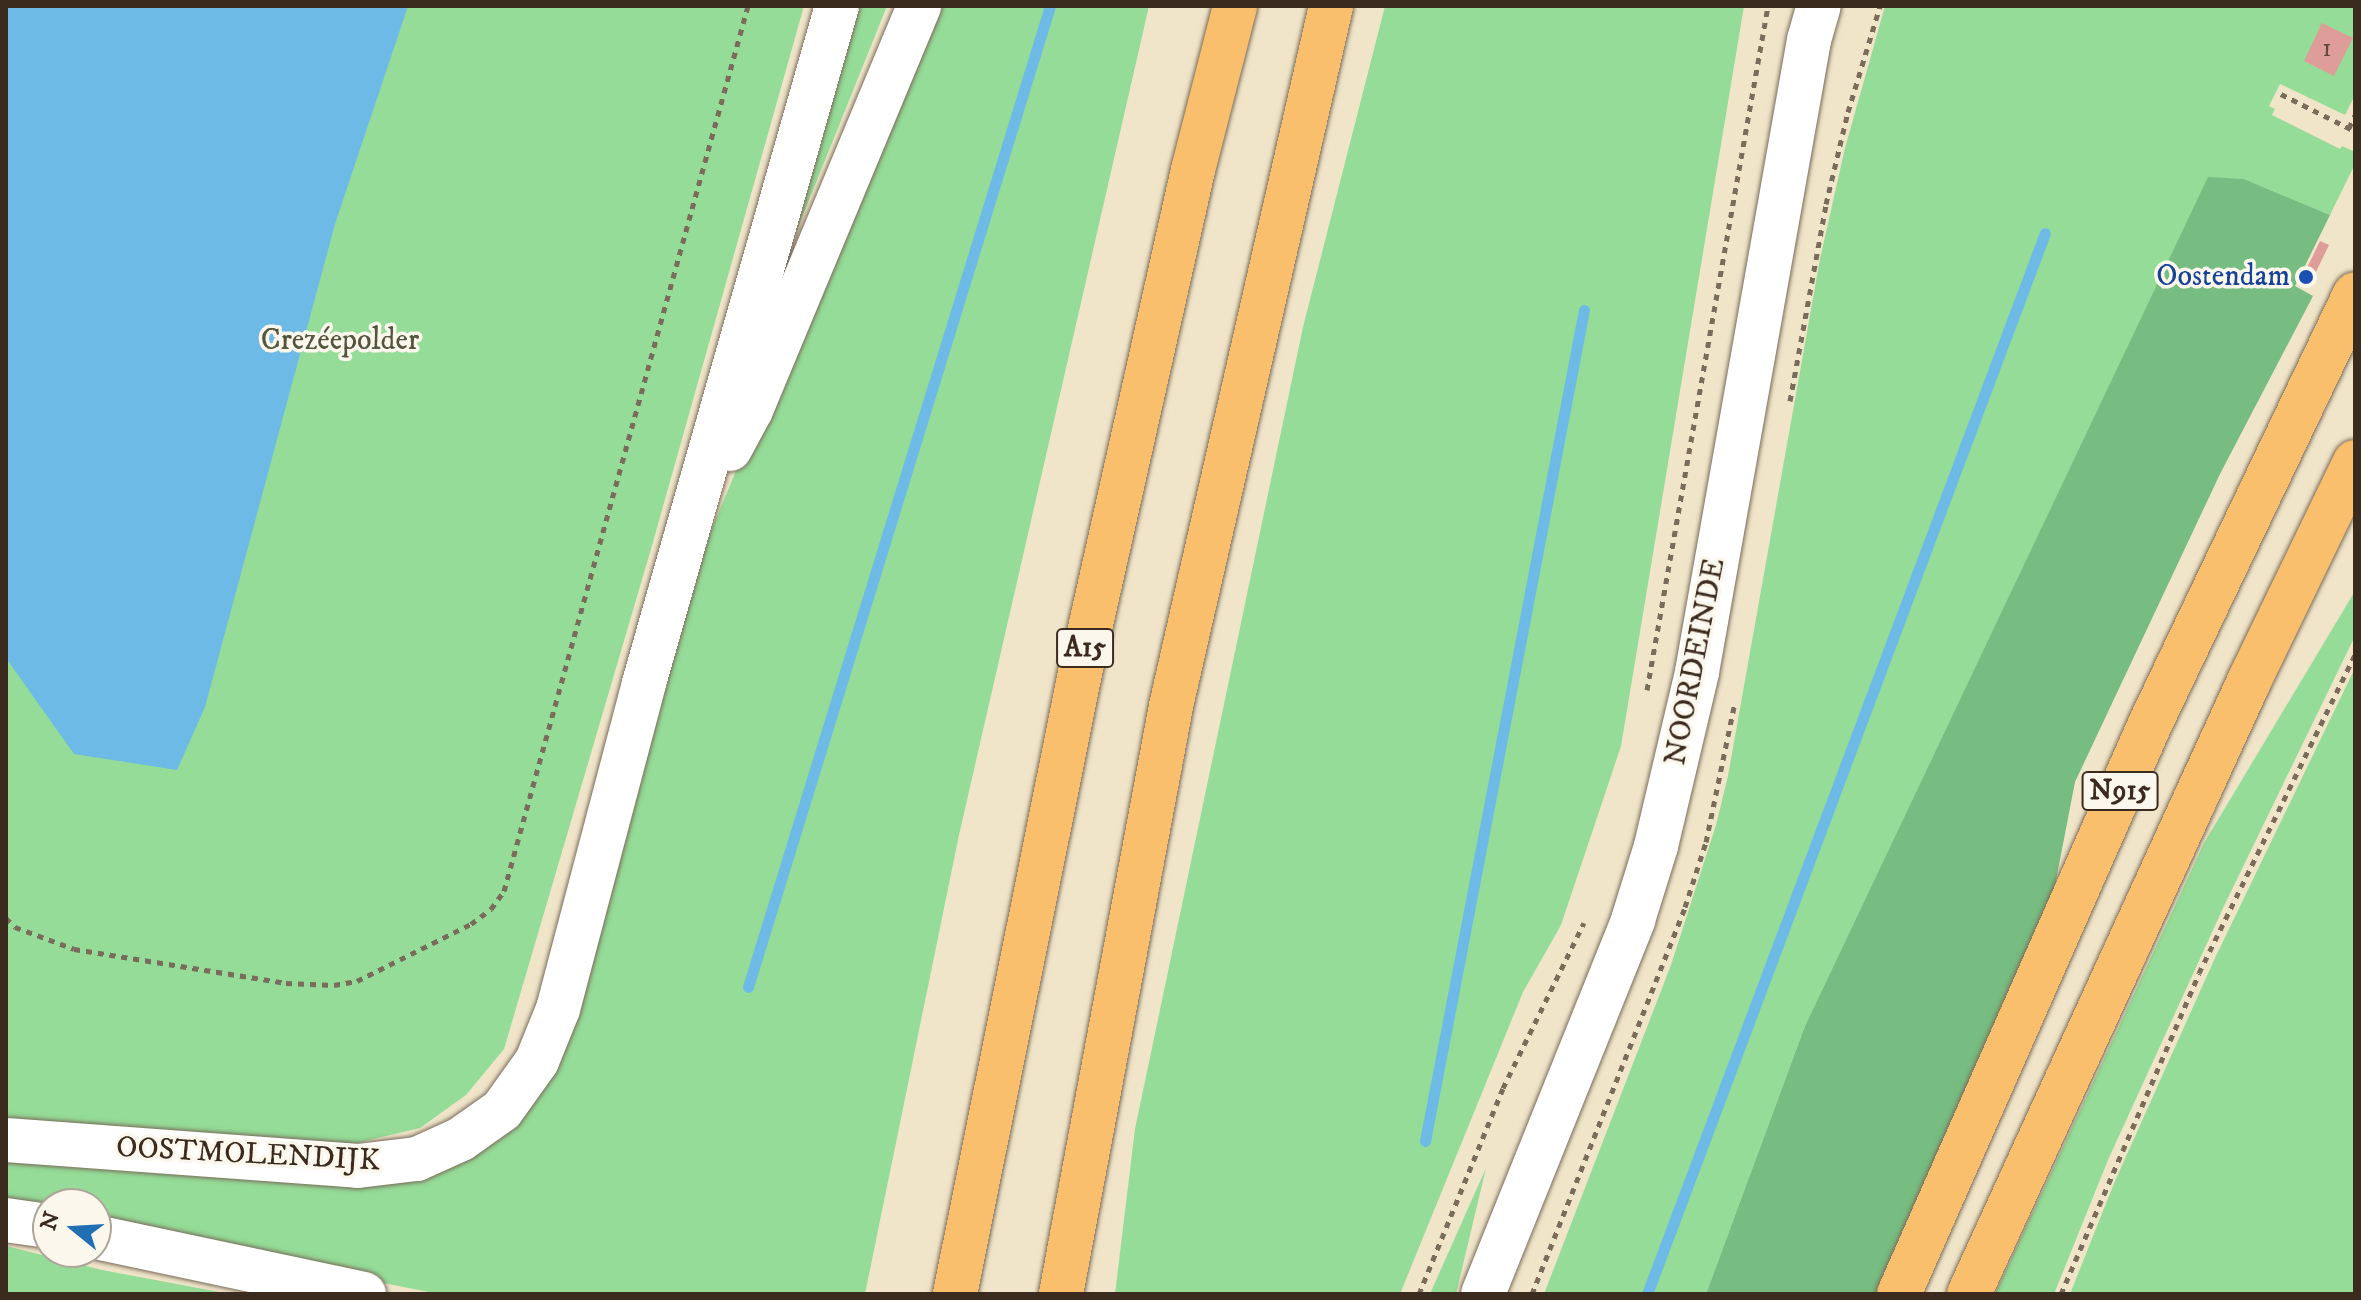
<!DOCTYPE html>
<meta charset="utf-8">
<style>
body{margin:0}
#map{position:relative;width:2361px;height:1300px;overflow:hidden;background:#f0e5c9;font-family:"IM FELL DW Pica",serif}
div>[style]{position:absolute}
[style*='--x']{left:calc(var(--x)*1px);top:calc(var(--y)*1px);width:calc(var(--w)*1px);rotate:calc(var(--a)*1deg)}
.green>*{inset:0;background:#94dc97}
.forest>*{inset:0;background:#77bc80}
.water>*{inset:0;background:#6dbae7}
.stream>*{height:11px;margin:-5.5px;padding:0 5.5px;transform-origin:5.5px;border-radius:5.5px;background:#6dbae7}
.building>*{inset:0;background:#df9d99}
.path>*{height:5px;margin-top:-2.5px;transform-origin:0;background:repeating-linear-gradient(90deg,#7a6b5a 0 6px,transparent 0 12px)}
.roads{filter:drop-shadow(0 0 2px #7a6b5a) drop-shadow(0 0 2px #7a6b5a)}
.minor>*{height:44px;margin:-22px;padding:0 22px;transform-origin:22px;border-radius:22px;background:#fff}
.major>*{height:44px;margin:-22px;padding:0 22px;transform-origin:22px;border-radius:22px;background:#f9bf6d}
.highway>*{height:44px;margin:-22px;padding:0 22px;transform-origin:22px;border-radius:22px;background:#f9bf6d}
.dots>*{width:22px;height:22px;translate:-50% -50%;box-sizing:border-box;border:4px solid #fbf7ec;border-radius:50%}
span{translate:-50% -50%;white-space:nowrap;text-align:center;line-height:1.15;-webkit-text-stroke:7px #fbf7ec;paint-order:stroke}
.number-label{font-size:26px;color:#64473d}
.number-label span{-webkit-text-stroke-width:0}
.shield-label span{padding:2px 6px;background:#fbf7ec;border:2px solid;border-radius:6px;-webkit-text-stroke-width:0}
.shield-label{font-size:28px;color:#3b2a1e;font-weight:700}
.transit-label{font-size:30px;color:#164399}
.right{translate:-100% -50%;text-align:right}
.park-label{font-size:30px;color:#51563c}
.street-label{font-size:30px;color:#3b2a1e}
.frame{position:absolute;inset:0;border:8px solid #3b2a1e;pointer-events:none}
.north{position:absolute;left:32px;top:1188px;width:80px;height:80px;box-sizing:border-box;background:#fbf7ec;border:2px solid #aea59a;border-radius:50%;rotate:288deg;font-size:22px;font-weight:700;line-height:32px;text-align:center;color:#3b2a1e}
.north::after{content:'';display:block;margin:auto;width:28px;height:36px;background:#1f6fb2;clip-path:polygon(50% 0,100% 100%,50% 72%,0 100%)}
</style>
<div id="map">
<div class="green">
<div style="clip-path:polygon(6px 6px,804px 6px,651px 549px,504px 1049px,466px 1095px,420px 1128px,348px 1145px,6px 1119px)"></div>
<div style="clip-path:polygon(850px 6px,887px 6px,772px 292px)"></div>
<div style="clip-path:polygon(931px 6px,1149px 6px,959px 835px,865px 1294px,439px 1294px,96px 1226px,96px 1204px,6px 1208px,6px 1156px,395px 1182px,451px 1168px,501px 1128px,689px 583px)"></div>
<div style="clip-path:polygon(1385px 6px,1744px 6px,1621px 746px,1561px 925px,1523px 992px,1400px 1294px,1115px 1294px,1135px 1129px,1303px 327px)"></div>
<div style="clip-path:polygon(1885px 6px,2355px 6px,2355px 95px,2345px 115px,2280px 84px,2269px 106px,2275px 109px,2272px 115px,2340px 149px,2342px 146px,2355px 152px,2355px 164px,2330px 215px,2244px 179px,2208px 178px,1805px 1026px,1706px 1294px,1544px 1294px,1671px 965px,1716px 825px,1728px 776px,1820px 259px,1845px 148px)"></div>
<div style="clip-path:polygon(2355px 591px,2355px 636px,2224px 906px,2108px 1160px,2054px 1294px,1995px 1294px,2204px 843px)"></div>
<div style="clip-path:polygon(2355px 668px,2355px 1294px,2070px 1294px,2115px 1181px,2215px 958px)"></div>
<div style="clip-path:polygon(1486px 1168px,1456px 1294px,1430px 1294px)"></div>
<div style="clip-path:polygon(6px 1246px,102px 1270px,230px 1294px,6px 1294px)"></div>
</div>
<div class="forest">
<div style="clip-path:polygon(2208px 177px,2244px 179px,2330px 215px,2295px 286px,2313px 296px,2220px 474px,2075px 782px,2051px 906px,1877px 1294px,1706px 1294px,1805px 1026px)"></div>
</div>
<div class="water">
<div style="clip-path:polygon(6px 6px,408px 6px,335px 224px,205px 707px,177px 770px,74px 754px,6px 658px)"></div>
</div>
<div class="stream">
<div style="--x:748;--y:987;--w:1026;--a:-72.89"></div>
<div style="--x:1425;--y:1141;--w:846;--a:-79.17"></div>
<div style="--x:1647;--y:1294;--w:1133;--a:-69.44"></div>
</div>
<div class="building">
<div style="clip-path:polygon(2322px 23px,2353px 38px,2334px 76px,2304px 61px)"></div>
<div style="clip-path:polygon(2320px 241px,2329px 245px,2314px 276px,2305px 272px)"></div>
</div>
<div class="path">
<div style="--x:2281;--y:94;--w:83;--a:26.6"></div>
<div style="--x:2349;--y:128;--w:14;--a:-65"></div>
<div style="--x:1790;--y:401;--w:200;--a:-79.6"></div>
<div style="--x:1826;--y:204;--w:95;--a:-76.6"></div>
<div style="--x:1848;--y:112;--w:111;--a:-73.2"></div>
<div style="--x:1647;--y:690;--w:695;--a:-79.97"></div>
<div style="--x:6;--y:918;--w:13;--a:45"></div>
<div style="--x:15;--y:927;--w:63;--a:20.4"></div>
<div style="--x:74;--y:949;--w:215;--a:9.1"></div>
<div style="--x:286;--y:983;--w:48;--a:2.4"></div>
<div style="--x:334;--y:985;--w:23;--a:-10"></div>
<div style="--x:357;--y:981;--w:127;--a:-26.6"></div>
<div style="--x:471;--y:924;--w:25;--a:-37"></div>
<div style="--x:491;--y:909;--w:22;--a:-54"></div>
<div style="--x:504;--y:891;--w:918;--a:-74.59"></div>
<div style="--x:1419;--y:1294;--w:222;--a:-67.8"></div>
<div style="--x:1503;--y:1088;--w:184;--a:-63.9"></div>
<div style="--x:1532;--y:1294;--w:416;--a:-68.4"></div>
<div style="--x:1685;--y:907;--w:68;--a:-72.1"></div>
<div style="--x:1706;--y:842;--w:143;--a:-78.3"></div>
<div style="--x:2061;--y:1294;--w:349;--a:-66.7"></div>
<div style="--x:2199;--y:973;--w:354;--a:-63.9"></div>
</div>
<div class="roads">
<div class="minor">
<div style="--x:730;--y:449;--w:44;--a:-61.7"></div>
<div style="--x:751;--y:410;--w:438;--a:-67.4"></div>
<div style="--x:6;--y:1140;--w:353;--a:4.2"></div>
<div style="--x:358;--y:1166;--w:59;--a:-6.8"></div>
<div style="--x:417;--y:1159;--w:48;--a:-24.4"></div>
<div style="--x:461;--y:1139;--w:50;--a:-35.3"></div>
<div style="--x:502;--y:1110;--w:60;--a:-54.5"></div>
<div style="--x:537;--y:1061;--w:56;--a:-68"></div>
<div style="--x:558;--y:1009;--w:337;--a:-75.2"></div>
<div style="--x:644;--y:683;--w:704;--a:-74.09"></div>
<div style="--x:6;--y:1220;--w:42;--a:8.1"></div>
<div style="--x:96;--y:1237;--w:274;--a:12"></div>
<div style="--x:1483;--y:1294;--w:403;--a:-68.1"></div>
<div style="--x:1633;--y:920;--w:77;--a:-72.7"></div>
<div style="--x:1656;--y:846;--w:179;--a:-76.7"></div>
<div style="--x:1697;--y:672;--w:642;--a:-79.95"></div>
<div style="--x:1809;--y:40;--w:35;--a:-74"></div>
</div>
<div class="major">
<div style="--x:1899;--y:1294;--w:623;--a:-66.23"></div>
<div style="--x:2150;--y:724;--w:476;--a:-64.5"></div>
<div style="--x:1969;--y:1294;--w:676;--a:-65.44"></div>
<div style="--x:2250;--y:679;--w:241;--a:-64.2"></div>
</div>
<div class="highway">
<div style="--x:955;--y:1294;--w:633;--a:-78.62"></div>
<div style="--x:1080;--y:673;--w:516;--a:-77.34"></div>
<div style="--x:1193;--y:170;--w:169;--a:-75.6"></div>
<div style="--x:1061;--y:1294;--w:598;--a:-79.4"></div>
<div style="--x:1171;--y:706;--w:718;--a:-77.12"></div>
</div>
</div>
<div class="dots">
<div style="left:2306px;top:277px;background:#1a4fb4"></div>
</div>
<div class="number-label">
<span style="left:2327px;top:49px">1</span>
</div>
<div class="shield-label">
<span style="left:1085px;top:648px">A15</span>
<span style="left:2120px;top:791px">N915</span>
</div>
<div class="transit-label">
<span class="right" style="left:2290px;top:277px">Oostendam</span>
</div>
<div class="park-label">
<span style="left:340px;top:341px">Crezéepolder</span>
</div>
<div class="street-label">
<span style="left:1696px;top:662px;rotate:-79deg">NOORDEINDE</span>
<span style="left:248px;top:1155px;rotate:3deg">OOSTMOLENDIJK</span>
</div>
<div class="frame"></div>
<div class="north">N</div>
</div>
